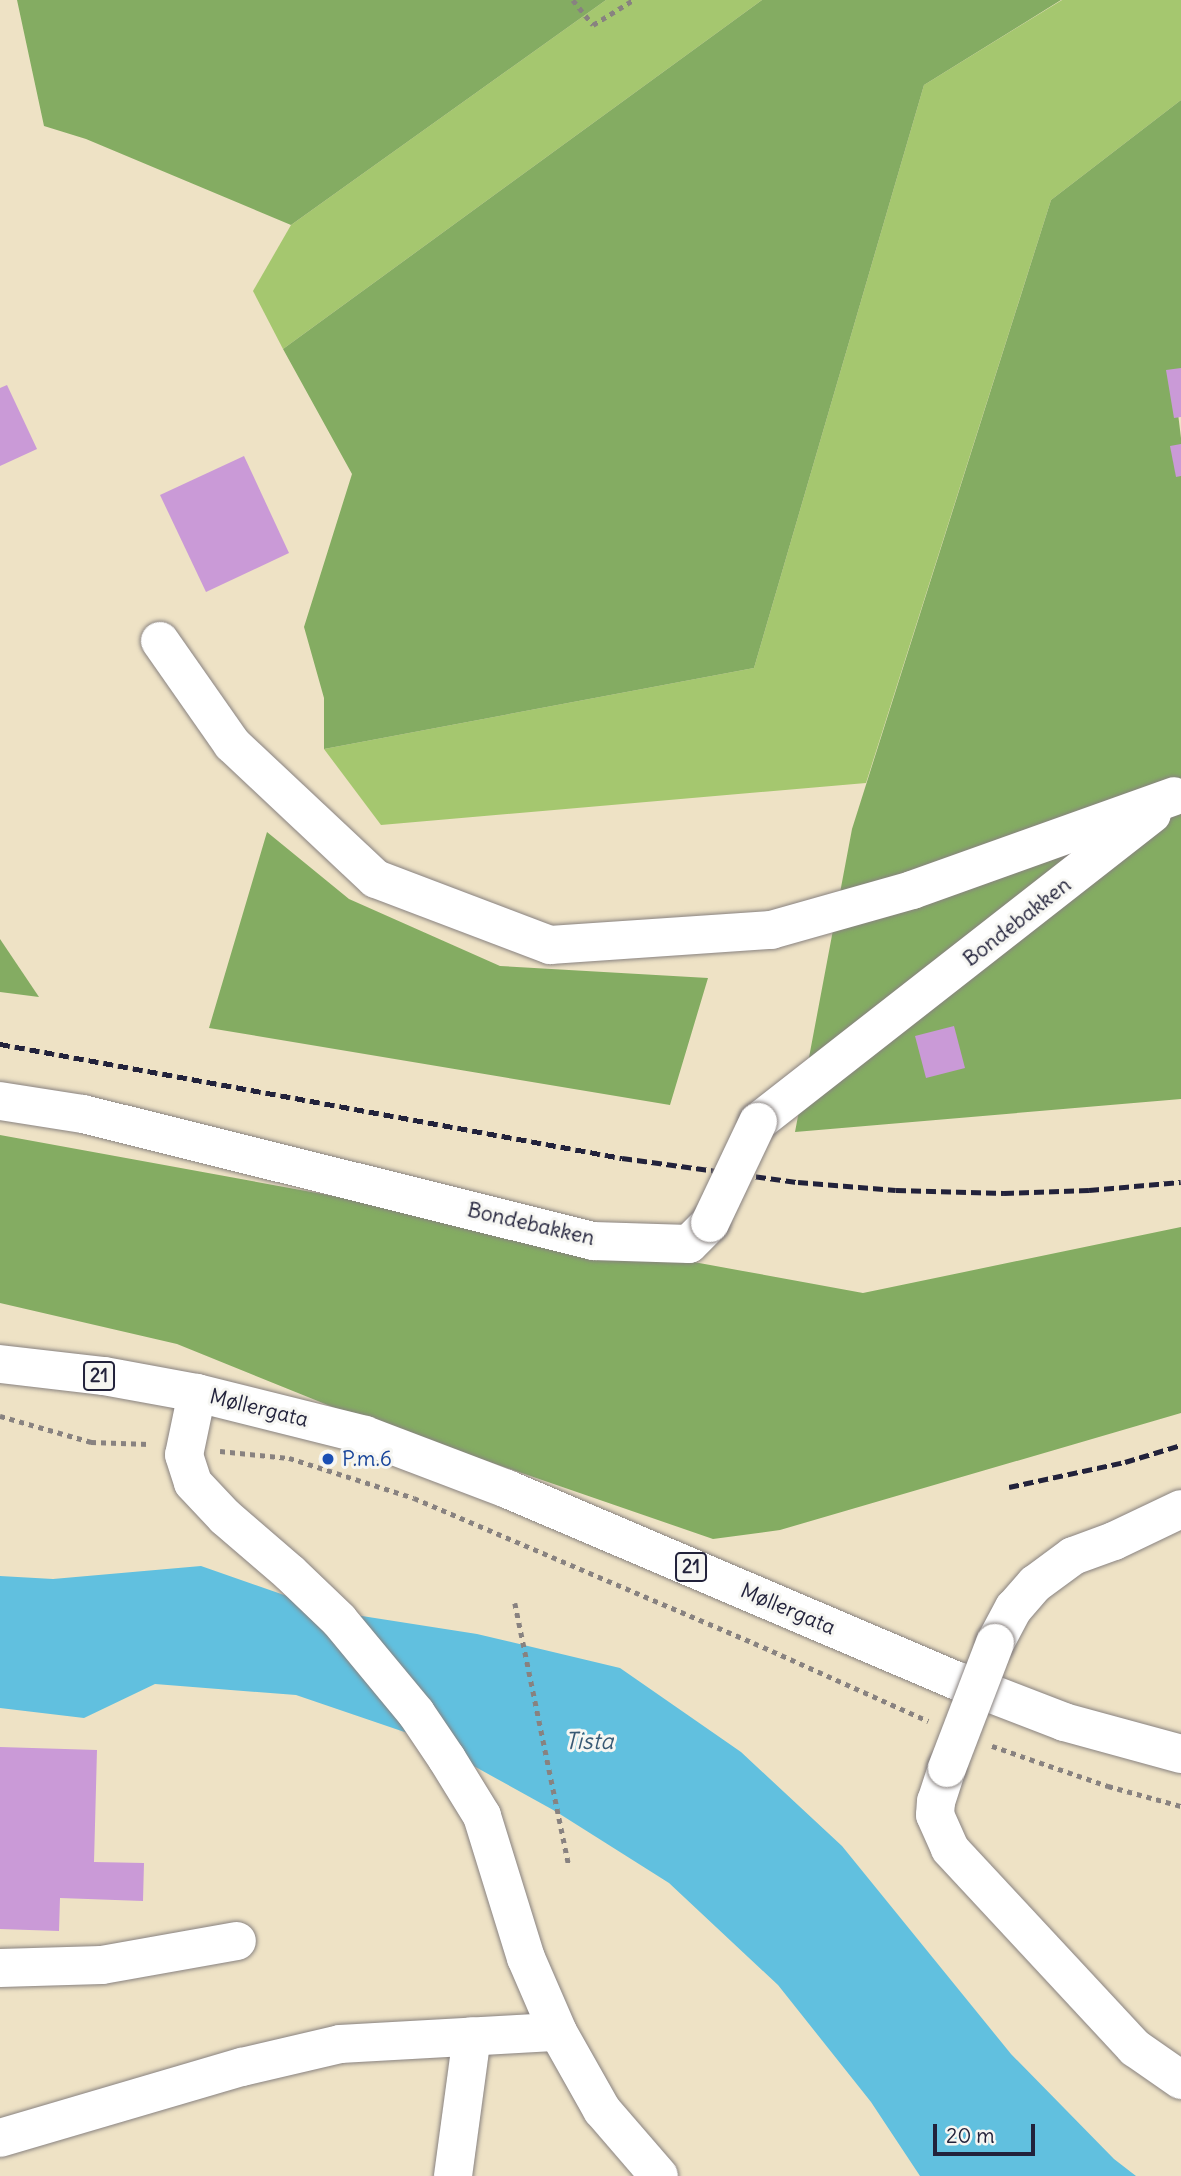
<!DOCTYPE html>
<meta charset="utf-8">
<style>
body{margin:0}
#map{position:relative;width:1181px;height:2176px;overflow:hidden;background:#eee2c5;font-family:Delius,sans-serif}
div>[style]{position:absolute}
[style*='--x']{left:calc(var(--x)*1px);top:calc(var(--y)*1px);width:calc(var(--w)*1px);rotate:calc(var(--a)*1deg)}
.green>*{inset:0;background:#a5c76f}
.forest>*{inset:0;background:#84ac62}
.water>*{inset:0;background:#61c0df}
.building>*{inset:0;background:#ca9ad7}
.path>*{height:4.5px;margin-top:-2.25px;transform-origin:0;background:repeating-linear-gradient(90deg,#888280 0 5px,transparent 0 10px)}
.roads{filter:drop-shadow(0 0 2px #888280) drop-shadow(0 0 2px #888280)}
.minor>*{height:38px;margin:-19px;padding:0 19px;transform-origin:19px;border-radius:19px;background:#fff}
.major>*{height:38px;margin:-19px;padding:0 19px;transform-origin:19px;border-radius:19px;background:#fff}
.rail>*{height:5px;margin-top:-2.5px;transform-origin:0;background:repeating-linear-gradient(90deg,#22223b 0 10px,transparent 0 15px)}
.bridges{filter:drop-shadow(0 0 2px #888280) drop-shadow(0 0 2px #888280)}
.minor-bridge>*{height:38px;margin:-19px;padding:0 19px;transform-origin:19px;border-radius:19px;background:#fff}
.dots>*{width:19px;height:19px;translate:-50% -50%;box-sizing:border-box;border:4px solid #f6f6f2;border-radius:50%}
span{translate:-50% -50%;white-space:nowrap;text-align:center;line-height:1.15;-webkit-text-stroke:6px #f6f6f2;paint-order:stroke}
.shield-label span{padding:2px 5px;background:#f6f6f2;border:2px solid;border-radius:5px;-webkit-text-stroke-width:0}
.shield-label{font-size:19px;color:#22223b;font-weight:700}
.street-label{font-size:21px;color:#22223b}
.transit-label{font-size:21px;color:#164399}
.left{translate:0 -50%;text-align:left}
.water-label{font-size:23px;color:#385974;font-style:italic}
.scale{position:absolute;left:933px;top:2124px;width:102px;height:32px;box-sizing:border-box;border:4px solid #22223b;border-top:0;padding-left:9px;font-size:21px;line-height:24px;white-space:nowrap;color:#22223b;-webkit-text-stroke:5px #f6f6f2;paint-order:stroke}
</style>
<div id="map">
<div class="green">
<div style="clip-path:polygon(606px 0,762px 0,283px 349px,253px 291px,291px 225px)"></div>
<div style="clip-path:polygon(1062px 0,1181px 0,1181px 100px,1051px 200px,866px 783px,381px 825px,324px 749px,754px 668px,924px 85px)"></div>
</div>
<div class="forest">
<div style="clip-path:polygon(17px 0,606px 0,291px 225px,86px 139px,44px 126px)"></div>
<div style="clip-path:polygon(762px 0,1061px 0,924px 85px,754px 668px,324px 749px,324px 698px,304px 627px,352px 474px,283px 349px)"></div>
<div style="clip-path:polygon(1181px 100px,1181px 385px,1175px 389px,1181px 438px,1181px 1099px,795px 1132px,852px 829px,1051px 200px)"></div>
<div style="clip-path:polygon(267px 832px,349px 899px,500px 966px,708px 978px,670px 1105px,209px 1028px)"></div>
<div style="clip-path:polygon(0 939px,39px 997px,0 992px)"></div>
<div style="clip-path:polygon(0 1135px,863px 1293px,1181px 1227px,1181px 1413px,780px 1530px,713px 1539px,345px 1412px,177px 1344px,0 1303px)"></div>
</div>
<div class="water">
<div style="clip-path:polygon(201px 1566px,330px 1611px,477px 1634px,620px 1668px,741px 1752px,842px 1846px,1011px 2054px,1114px 2159px,1136px 2176px,920px 2176px,871px 2102px,778px 1985px,669px 1883px,555px 1811px,425px 1739px,296px 1695px,155px 1684px,84px 1718px,0 1708px,0 1576px,53px 1579px)"></div>
</div>
<div class="building">
<div style="clip-path:polygon(1181px 368px,1181px 417px,1174px 418px,1166px 370px)"></div>
<div style="clip-path:polygon(7px 385px,37px 449px,0 466px,0 388px)"></div>
<div style="clip-path:polygon(1181px 444px,1181px 476px,1176px 477px,1170px 446px)"></div>
<div style="clip-path:polygon(244px 456px,289px 553px,206px 592px,160px 495px)"></div>
<div style="clip-path:polygon(954px 1026px,965px 1068px,926px 1078px,915px 1036px)"></div>
<div style="clip-path:polygon(0 1747px,97px 1750px,94px 1862px,144px 1863px,143px 1901px,60px 1898px,59px 1931px,0 1929px)"></div>
</div>
<div class="path">
<div style="--x:573;--y:0;--w:32;--a:51"></div>
<div style="--x:593;--y:25;--w:47;--a:-32"></div>
<div style="--x:0;--y:1416;--w:95;--a:15.9"></div>
<div style="--x:91;--y:1442;--w:58;--a:2"></div>
<div style="--x:220;--y:1451;--w:69;--a:5.8"></div>
<div style="--x:289;--y:1458;--w:131;--a:17.7"></div>
<div style="--x:414;--y:1498;--w:370;--a:23.1"></div>
<div style="--x:754;--y:1643;--w:191;--a:24.1"></div>
<div style="--x:515;--y:1603;--w:268;--a:78.4"></div>
<div style="--x:992;--y:1746;--w:123;--a:19"></div>
<div style="--x:1108;--y:1786;--w:76;--a:15.3"></div>
</div>
<div class="roads">
<div class="minor">
<div style="--x:160;--y:641;--w:126;--a:55"></div>
<div style="--x:232;--y:744;--w:197;--a:43.2"></div>
<div style="--x:376;--y:879;--w:186;--a:20.8"></div>
<div style="--x:550;--y:945;--w:222;--a:-3.9"></div>
<div style="--x:771;--y:930;--w:147;--a:-15.8"></div>
<div style="--x:912;--y:890;--w:278;--a:-19.7"></div>
<div style="--x:0;--y:1101;--w:84;--a:8.9"></div>
<div style="--x:83;--y:1114;--w:526;--a:13.98"></div>
<div style="--x:593;--y:1241;--w:96;--a:1.8"></div>
<div style="--x:689;--y:1244;--w:30;--a:-45"></div>
<div style="--x:758;--y:1122;--w:500;--a:-38.02"></div>
<div style="--x:197;--y:1393;--w:63;--a:101.8"></div>
<div style="--x:184;--y:1455;--w:29;--a:72"></div>
<div style="--x:193;--y:1483;--w:47;--a:46.7"></div>
<div style="--x:225;--y:1517;--w:86;--a:40.7"></div>
<div style="--x:290;--y:1573;--w:68;--a:43.8"></div>
<div style="--x:339;--y:1620;--w:121;--a:50.4"></div>
<div style="--x:416;--y:1713;--w:55;--a:56"></div>
<div style="--x:447;--y:1759;--w:67;--a:58.4"></div>
<div style="--x:482;--y:1816;--w:149;--a:72.8"></div>
<div style="--x:526;--y:1958;--w:81;--a:66.6"></div>
<div style="--x:558;--y:2032;--w:90;--a:60.6"></div>
<div style="--x:602;--y:2110;--w:87;--a:49.2"></div>
<div style="--x:995;--y:1643;--w:40;--a:-62"></div>
<div style="--x:1014;--y:1608;--w:32;--a:-49"></div>
<div style="--x:1035;--y:1584;--w:47;--a:-36.4"></div>
<div style="--x:1073;--y:1556;--w:44;--a:-20.1"></div>
<div style="--x:1114;--y:1541;--w:74;--a:-25.5"></div>
<div style="--x:947;--y:1768;--w:35;--a:108"></div>
<div style="--x:936;--y:1801;--w:14;--a:94"></div>
<div style="--x:935;--y:1815;--w:37;--a:66"></div>
<div style="--x:950;--y:1849;--w:272;--a:47.1"></div>
<div style="--x:1135;--y:2048;--w:56;--a:34.8"></div>
<div style="--x:0;--y:1968;--w:102;--a:-1.7"></div>
<div style="--x:102;--y:1965;--w:137;--a:-10.1"></div>
<div style="--x:0;--y:2138;--w:252;--a:-16.4"></div>
<div style="--x:242;--y:2067;--w:101;--a:-13.2"></div>
<div style="--x:340;--y:2044;--w:218;--a:-3.2"></div>
<div style="--x:453;--y:2176;--w:141;--a:-82.3"></div>
</div>
<div class="major">
<div style="--x:0;--y:1364;--w:105;--a:6.6"></div>
<div style="--x:104;--y:1376;--w:95;--a:10.4"></div>
<div style="--x:197;--y:1393;--w:173;--a:14"></div>
<div style="--x:365;--y:1435;--w:152;--a:20.8"></div>
<div style="--x:507;--y:1489;--w:490;--a:23.1"></div>
<div style="--x:958;--y:1681;--w:114;--a:21.1"></div>
<div style="--x:1064;--y:1722;--w:121;--a:15.3"></div>
</div>
</div>
<div class="rail">
<div style="--x:0;--y:1044;--w:632;--a:10.39"></div>
<div style="--x:622;--y:1158;--w:178;--a:7.8"></div>
<div style="--x:798;--y:1182;--w:98;--a:4.7"></div>
<div style="--x:896;--y:1190;--w:108;--a:1.6"></div>
<div style="--x:1004;--y:1193;--w:85;--a:-2"></div>
<div style="--x:1089;--y:1190;--w:92;--a:-5"></div>
<div style="--x:1009;--y:1487;--w:119;--a:-12.2"></div>
<div style="--x:1125;--y:1462;--w:59;--a:-16.9"></div>
</div>
<div class="bridges">
<div class="minor-bridge">
<div style="--x:710;--y:1223;--w:112;--a:-64.6"></div>
<div style="--x:947;--y:1768;--w:134;--a:-69"></div>
</div>
</div>
<div class="dots">
<div style="left:328px;top:1459px;background:#1a4fb4"></div>
</div>
<div class="shield-label">
<span style="left:99px;top:1376px">21</span>
<span style="left:691px;top:1567px">21</span>
</div>
<div class="street-label">
<span style="left:1017px;top:922px;rotate:-38deg">Bondebakken</span>
<span style="left:531px;top:1224px;rotate:13deg">Bondebakken</span>
<span style="left:259px;top:1408px;rotate:14deg">Møllergata</span>
<span style="left:788px;top:1609px;rotate:23deg">Møllergata</span>
</div>
<div class="transit-label">
<span class="left" style="left:342px;top:1459px">P.m.6</span>
</div>
<div class="water-label">
<span style="left:589px;top:1741px">Tista</span>
</div>
<div class="scale">20 m</div>
</div>
